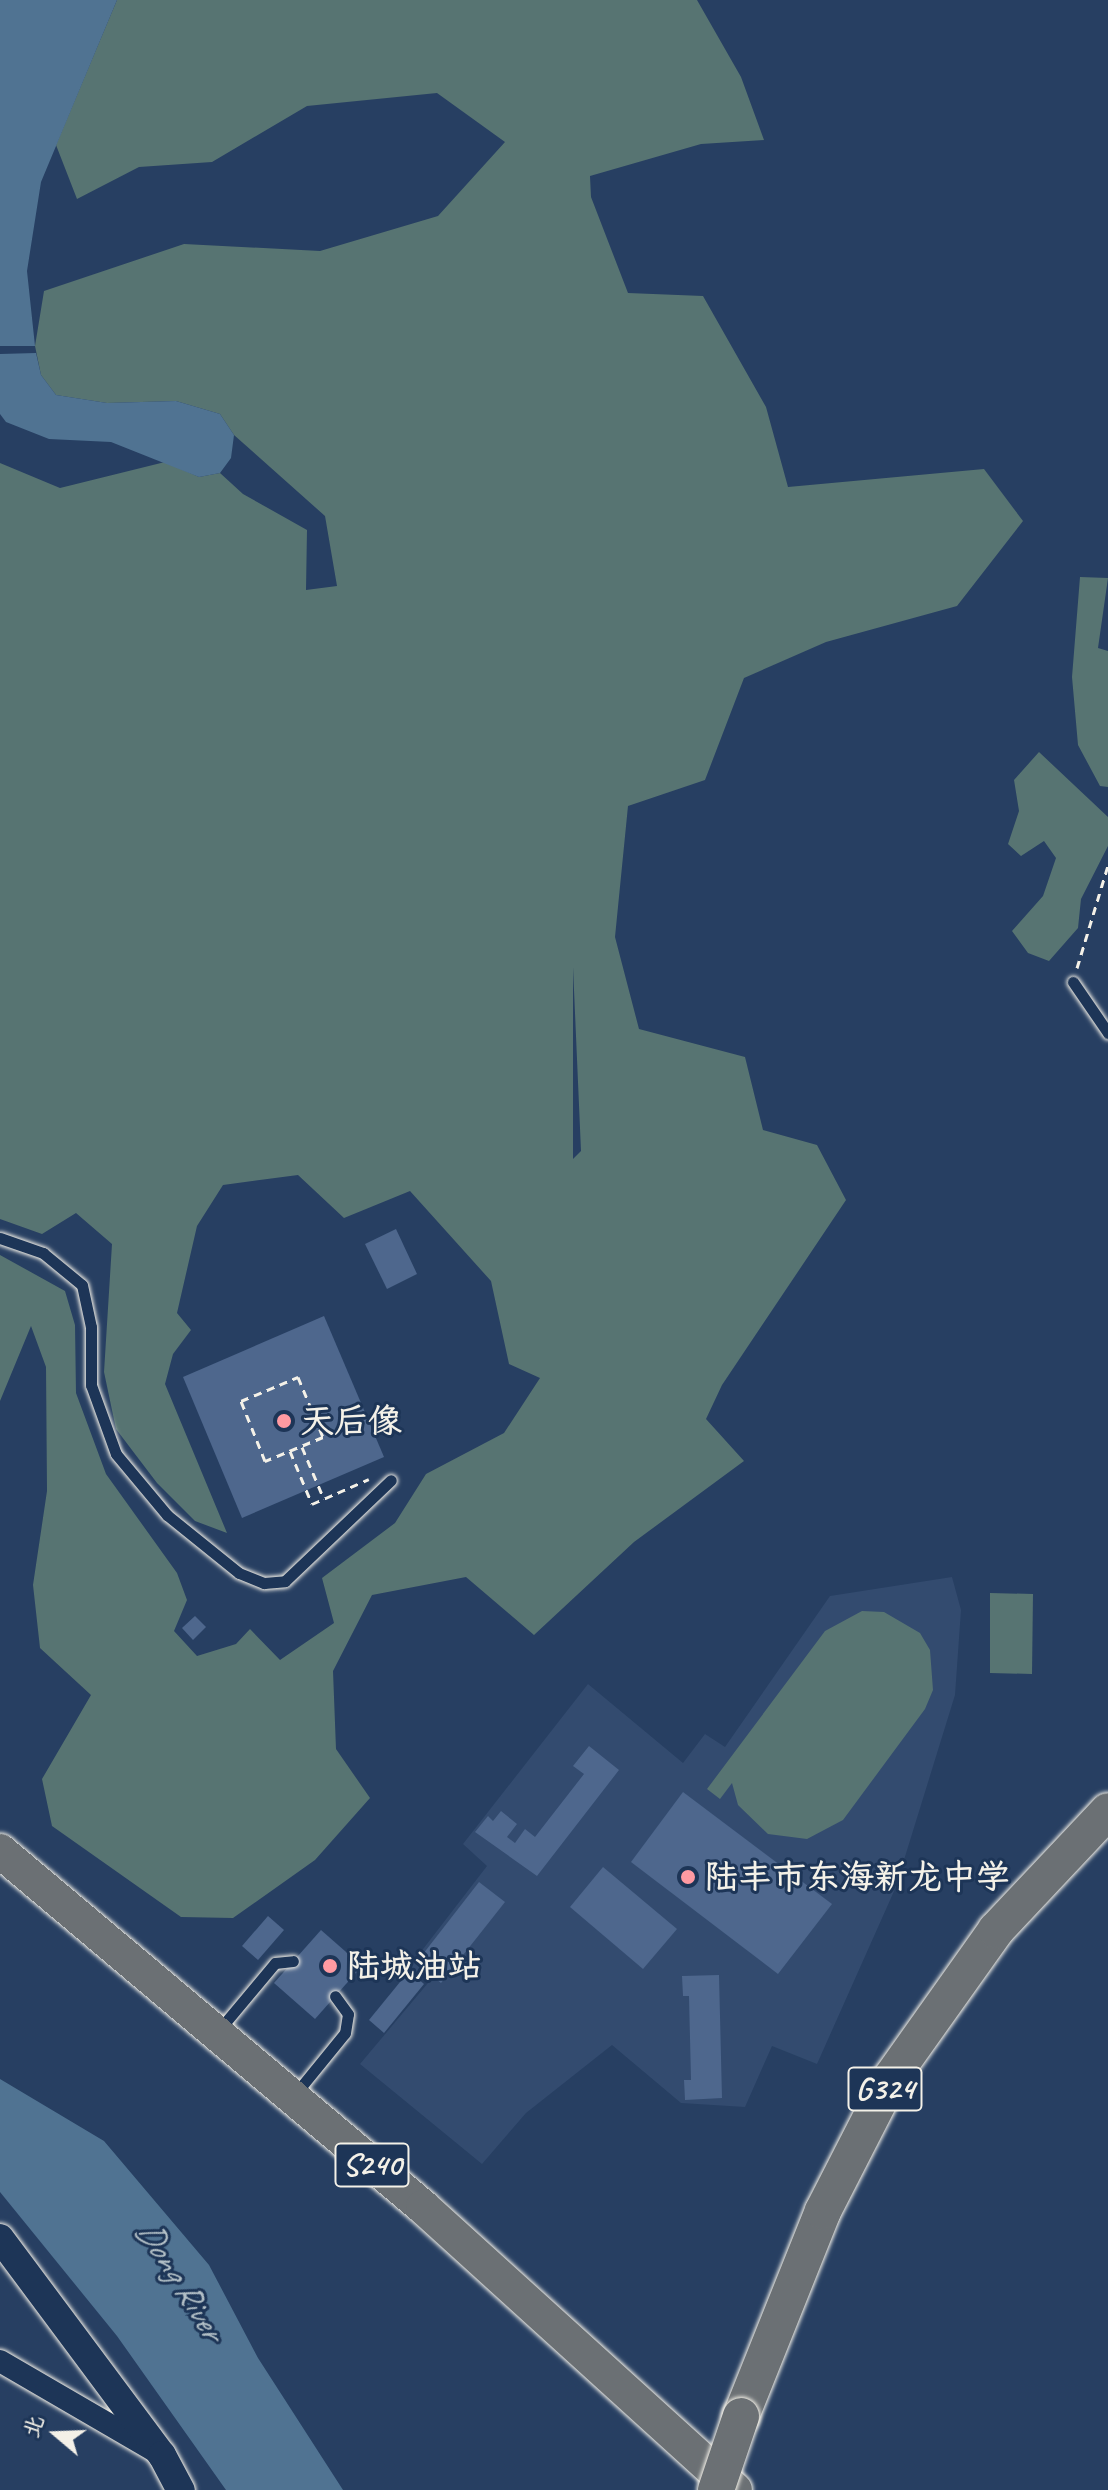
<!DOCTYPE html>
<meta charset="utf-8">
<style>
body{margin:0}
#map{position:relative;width:1108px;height:2490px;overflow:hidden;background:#273f62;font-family:Caveat,"LXGW WenKai TC",sans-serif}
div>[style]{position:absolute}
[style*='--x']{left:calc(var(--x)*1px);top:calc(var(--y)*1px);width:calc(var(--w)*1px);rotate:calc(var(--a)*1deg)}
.built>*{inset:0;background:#334b6f}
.green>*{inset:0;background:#577472}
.water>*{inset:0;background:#507392}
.building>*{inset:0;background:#4e678d}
.path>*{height:3px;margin-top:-1.5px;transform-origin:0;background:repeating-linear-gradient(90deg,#f4f1e8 0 8px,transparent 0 14px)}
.roads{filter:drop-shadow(0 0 2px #f4f1e8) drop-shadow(0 0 2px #f4f1e8)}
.service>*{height:11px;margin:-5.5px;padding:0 5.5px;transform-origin:5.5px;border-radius:5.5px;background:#1d3557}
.minor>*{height:22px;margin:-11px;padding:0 11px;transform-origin:11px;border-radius:11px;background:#1d3557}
.tertiary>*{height:28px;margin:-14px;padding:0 14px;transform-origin:14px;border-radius:14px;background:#1d3557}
.primary>*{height:34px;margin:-17px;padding:0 17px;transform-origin:17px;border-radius:17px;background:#6b7074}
.trunk>*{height:36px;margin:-18px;padding:0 18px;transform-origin:18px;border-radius:18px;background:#6b7074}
.bridges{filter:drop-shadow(0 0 2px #f4f1e8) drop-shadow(0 0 2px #f4f1e8)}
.trunk-bridge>*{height:36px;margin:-18px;padding:0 18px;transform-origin:18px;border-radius:18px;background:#6b7074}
.dots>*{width:22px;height:22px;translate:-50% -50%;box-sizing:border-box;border:4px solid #1d3557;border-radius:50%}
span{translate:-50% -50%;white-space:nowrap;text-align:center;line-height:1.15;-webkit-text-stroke:6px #1d3557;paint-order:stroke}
.shield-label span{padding:2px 6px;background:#1d3557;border:2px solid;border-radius:6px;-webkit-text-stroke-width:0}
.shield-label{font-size:32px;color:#f4f1e8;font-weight:700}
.poi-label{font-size:34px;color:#f4f1e8;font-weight:700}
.left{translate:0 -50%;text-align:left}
.water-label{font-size:36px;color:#b2bfc6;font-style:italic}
.north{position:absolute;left:16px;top:2394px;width:80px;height:80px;-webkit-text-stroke:6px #1d3557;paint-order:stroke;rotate:289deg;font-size:22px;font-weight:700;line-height:32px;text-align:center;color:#f4f1e8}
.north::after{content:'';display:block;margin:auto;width:28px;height:36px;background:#f4f1e8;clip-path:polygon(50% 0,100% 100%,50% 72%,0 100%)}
</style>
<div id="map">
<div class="built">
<div style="clip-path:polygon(952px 1577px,961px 1610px,955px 1695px,895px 1889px,817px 2064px,772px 2046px,745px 2107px,681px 2103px,612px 2045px,526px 2113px,482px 2164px,360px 2064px,428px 1983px,410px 1966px,487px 1866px,463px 1844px,588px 1684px,683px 1763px,705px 1734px,725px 1747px,830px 1596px)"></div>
</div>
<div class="green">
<div style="clip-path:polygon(evenodd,117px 0,697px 0,741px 77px,764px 140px,701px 144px,590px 176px,591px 197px,628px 293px,703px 296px,766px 407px,788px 487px,984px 469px,1023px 521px,957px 606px,826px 642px,744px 678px,705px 780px,628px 806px,615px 937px,639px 1029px,745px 1057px,763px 1130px,817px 1145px,846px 1200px,722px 1385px,706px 1419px,744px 1461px,634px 1542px,534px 1635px,466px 1577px,372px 1595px,333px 1671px,336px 1749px,370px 1798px,315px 1860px,233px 1918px,181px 1917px,52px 1826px,42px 1779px,91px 1695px,40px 1648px,33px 1585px,47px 1491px,46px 1367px,31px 1326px,0 1401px,0 1255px,65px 1291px,75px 1325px,76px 1393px,106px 1474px,177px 1573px,187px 1600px,174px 1631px,197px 1656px,236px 1644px,250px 1629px,280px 1660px,334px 1623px,322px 1578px,395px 1523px,426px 1474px,504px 1433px,540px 1378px,509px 1364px,491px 1281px,410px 1191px,344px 1218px,298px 1175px,223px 1185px,197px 1226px,177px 1313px,191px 1330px,173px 1354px,165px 1384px,227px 1533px,195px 1521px,157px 1483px,116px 1429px,104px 1372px,112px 1244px,76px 1213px,42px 1234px,0 1219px,0 463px,60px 488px,165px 462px,199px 477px,220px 473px,243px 494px,307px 530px,306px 590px,337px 586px,325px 516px,234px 435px,220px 414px,176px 401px,107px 403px,56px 395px,41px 375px,35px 346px,44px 291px,184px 244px,320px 251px,438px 216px,505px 142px,437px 93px,307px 106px,212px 162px,139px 167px,77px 199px,56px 145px,117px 0,573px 967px,581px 1151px,573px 1159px,573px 967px)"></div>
<div style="clip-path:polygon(1080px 577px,1108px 578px,1098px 648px,1108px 651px,1108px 787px,1100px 786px,1078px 745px,1072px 677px)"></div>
<div style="clip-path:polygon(1039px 752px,1108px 817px,1108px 846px,1081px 899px,1078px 928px,1049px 961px,1028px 953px,1012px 931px,1043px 896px,1056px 858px,1044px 841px,1021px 856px,1008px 844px,1019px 811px,1014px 780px)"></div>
<div style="clip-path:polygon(990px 1593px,1033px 1594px,1032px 1674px,990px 1673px)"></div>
<div style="clip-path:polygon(862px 1611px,884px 1612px,920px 1633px,930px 1650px,933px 1690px,925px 1709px,843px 1820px,807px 1839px,768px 1834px,738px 1805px,732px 1783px,720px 1799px,707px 1789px,825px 1631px)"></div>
</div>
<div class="water">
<div style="clip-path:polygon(0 0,117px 0,41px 182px,27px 271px,35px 346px,0 346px)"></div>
<div style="clip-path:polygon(36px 353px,41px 375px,56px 395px,107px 403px,176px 401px,220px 414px,234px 435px,231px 458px,220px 473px,199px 477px,111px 442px,49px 439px,6px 422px,0 414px,0 354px)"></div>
<div style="clip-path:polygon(0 2079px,104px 2141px,209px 2265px,258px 2358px,343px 2490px,226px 2490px,117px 2336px,0 2192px)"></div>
</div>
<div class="building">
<div style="clip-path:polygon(396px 1229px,417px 1274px,387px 1289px,365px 1244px)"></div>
<div style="clip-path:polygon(324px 1316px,384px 1457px,242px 1518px,183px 1377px)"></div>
<div style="clip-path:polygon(195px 1616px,206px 1627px,193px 1640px,182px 1628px)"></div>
<div style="clip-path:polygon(589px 1746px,619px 1770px,537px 1876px,475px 1832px,488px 1816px,493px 1821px,501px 1811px,517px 1824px,507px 1837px,515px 1843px,525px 1829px,535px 1837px,584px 1774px,573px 1766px)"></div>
<div style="clip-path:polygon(683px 1792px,832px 1904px,778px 1974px,631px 1862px)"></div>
<div style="clip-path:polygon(603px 1867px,677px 1929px,643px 1969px,570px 1907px)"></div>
<div style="clip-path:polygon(479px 1882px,505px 1902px,441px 1983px,416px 1963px)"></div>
<div style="clip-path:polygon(268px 1916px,284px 1930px,258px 1960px,242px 1946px)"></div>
<div style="clip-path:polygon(321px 1930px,362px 1966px,315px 2019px,274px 1983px)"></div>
<div style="clip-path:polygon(409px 1971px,424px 1984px,384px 2033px,369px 2020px)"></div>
<div style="clip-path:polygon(719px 1975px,722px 2098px,685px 2100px,684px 2080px,691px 2080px,689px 1996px,683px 1996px,682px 1976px)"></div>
</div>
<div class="path">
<div style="--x:1077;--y:968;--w:108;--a:-73.2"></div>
<div style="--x:298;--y:1377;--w:65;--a:67.4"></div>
<div style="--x:323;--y:1437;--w:63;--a:157.5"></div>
<div style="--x:265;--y:1461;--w:65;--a:-111.8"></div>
<div style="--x:241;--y:1401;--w:62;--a:-22.8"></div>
<div style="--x:302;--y:1447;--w:56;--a:67.1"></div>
<div style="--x:290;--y:1451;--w:57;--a:67.5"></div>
<div style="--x:312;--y:1504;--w:62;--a:-23.7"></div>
</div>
<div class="roads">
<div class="service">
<div style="--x:1073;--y:982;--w:62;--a:55.5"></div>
<div style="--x:0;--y:1238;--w:46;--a:19.2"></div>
<div style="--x:43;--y:1253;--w:50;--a:39.4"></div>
<div style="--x:82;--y:1285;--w:43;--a:77.9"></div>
<div style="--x:91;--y:1327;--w:58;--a:90"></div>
<div style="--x:91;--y:1385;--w:73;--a:70.1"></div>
<div style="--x:116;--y:1454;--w:80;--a:50.1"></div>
<div style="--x:167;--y:1515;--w:92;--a:38.9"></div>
<div style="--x:239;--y:1573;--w:27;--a:22"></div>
<div style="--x:264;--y:1583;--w:21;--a:-5"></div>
<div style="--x:285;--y:1581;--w:146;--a:-43.6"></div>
<div style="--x:219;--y:2030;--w:87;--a:-50.1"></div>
<div style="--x:275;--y:1963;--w:18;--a:-6"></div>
<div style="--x:296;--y:2093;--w:77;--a:-50.8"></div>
<div style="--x:345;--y:2033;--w:19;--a:-81"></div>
<div style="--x:348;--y:2014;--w:22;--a:-126"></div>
</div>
<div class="minor">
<div style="--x:0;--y:2361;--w:183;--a:30.2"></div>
</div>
<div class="tertiary">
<div style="--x:0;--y:2238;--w:271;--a:53.3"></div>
<div style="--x:162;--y:2455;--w:40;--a:62"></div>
</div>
<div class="primary">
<div style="--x:0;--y:1851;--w:553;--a:40.08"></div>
<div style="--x:423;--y:2207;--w:421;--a:42.2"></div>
</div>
<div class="trunk">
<div style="--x:741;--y:2416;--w:221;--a:-68.2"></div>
<div style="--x:823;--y:2211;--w:149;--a:-62.9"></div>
<div style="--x:891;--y:2078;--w:181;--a:-54.6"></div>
<div style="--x:996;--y:1930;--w:163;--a:-46.7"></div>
</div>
</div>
<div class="bridges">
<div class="trunk-bridge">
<div style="--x:716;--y:2490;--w:78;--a:-71.3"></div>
</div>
</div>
<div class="dots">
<div style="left:284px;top:1421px;background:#ff9aa2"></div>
<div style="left:688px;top:1877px;background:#ff9aa2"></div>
<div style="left:330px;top:1966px;background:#ff9aa2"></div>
</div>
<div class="shield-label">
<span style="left:885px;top:2089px">G324</span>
<span style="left:372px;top:2165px">S240</span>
</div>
<div class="poi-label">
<span class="left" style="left:300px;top:1421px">天后像</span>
<span class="left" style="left:704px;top:1877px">陆丰市东海新龙中学</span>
<span class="left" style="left:346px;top:1966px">陆城油站</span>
</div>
<div class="water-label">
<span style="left:180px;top:2280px;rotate:58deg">Dong River</span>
</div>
<div class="north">北</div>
</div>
